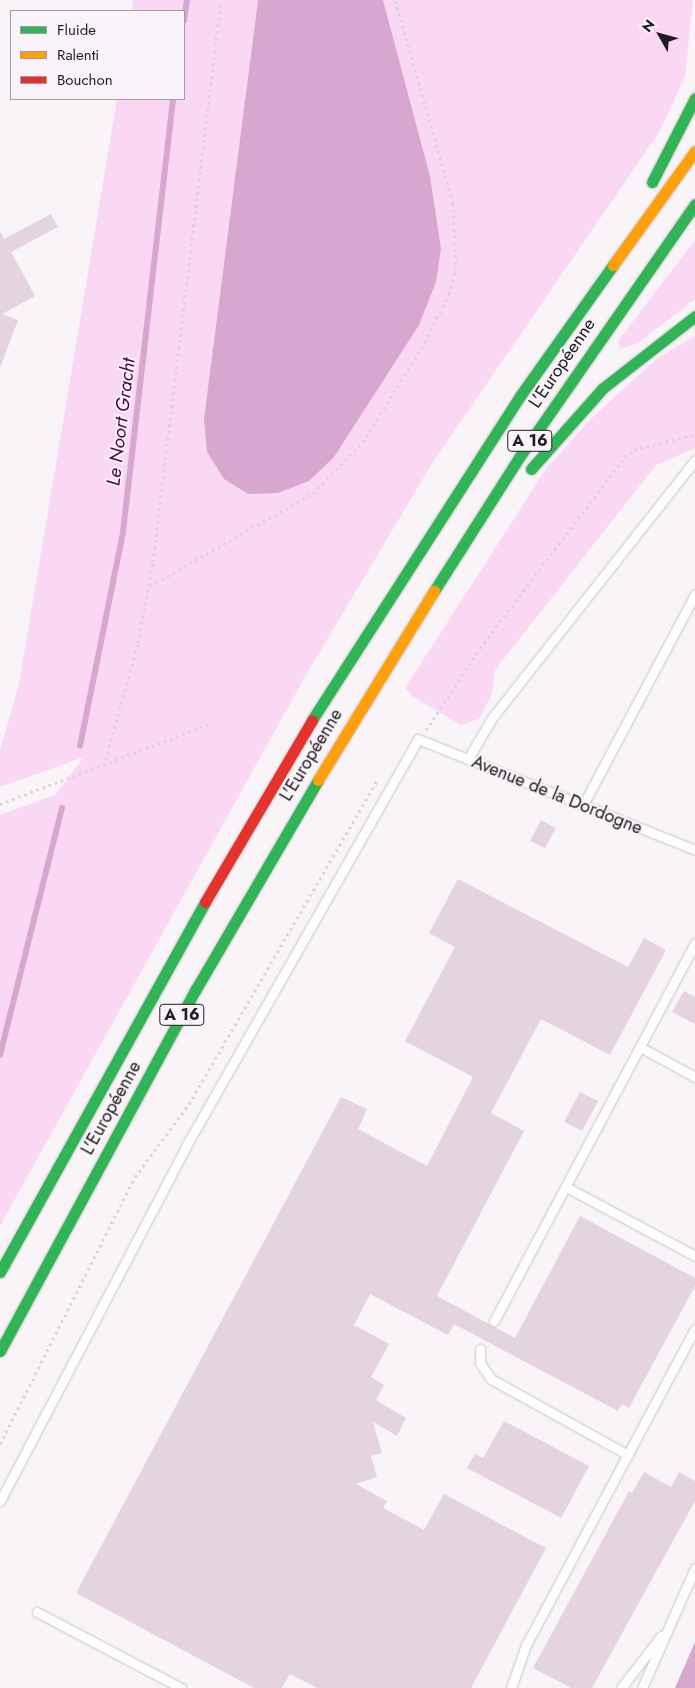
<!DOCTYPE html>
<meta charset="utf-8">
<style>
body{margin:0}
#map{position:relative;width:695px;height:1688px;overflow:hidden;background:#f9f4f8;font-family:Jost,sans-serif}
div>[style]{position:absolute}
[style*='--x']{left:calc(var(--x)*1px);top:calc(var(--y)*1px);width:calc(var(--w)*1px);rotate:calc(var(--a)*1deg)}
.green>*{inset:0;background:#fad8f3}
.water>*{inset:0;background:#d7a7cf}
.stream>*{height:5.5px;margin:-2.75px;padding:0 2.75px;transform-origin:2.75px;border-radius:2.75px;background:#d7a7cf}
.building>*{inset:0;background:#e4d4e0}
.path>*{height:3px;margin-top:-1.5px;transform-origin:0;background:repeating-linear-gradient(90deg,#d7d6d7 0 2.5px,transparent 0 6.5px)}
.roads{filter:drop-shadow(0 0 1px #c8c4c7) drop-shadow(0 0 1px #c8c4c7)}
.lane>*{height:9px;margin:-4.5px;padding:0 4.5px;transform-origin:4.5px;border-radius:4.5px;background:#fefdfe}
.fast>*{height:11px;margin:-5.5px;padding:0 5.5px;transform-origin:5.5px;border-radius:5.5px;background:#30b455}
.slow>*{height:11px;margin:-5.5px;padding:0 5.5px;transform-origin:5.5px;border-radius:5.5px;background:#ff9f0a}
.jam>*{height:11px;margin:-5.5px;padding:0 5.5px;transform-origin:5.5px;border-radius:5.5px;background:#e5322d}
span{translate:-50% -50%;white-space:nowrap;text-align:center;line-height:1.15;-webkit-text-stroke:4px #faf3f9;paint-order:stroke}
.shield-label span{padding:1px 4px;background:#faf3f9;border:1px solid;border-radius:4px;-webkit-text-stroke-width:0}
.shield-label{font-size:16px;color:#1f1d1f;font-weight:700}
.street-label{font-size:18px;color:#1f1d1f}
.water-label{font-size:19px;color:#53004c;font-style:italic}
.legend{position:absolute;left:10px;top:10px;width:175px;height:90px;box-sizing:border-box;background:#faf3f9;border:1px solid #a29da2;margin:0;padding:6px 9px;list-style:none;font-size:15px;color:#1f1d1f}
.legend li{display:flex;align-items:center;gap:10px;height:25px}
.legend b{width:25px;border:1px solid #a29da2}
.north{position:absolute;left:635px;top:10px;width:50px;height:50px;-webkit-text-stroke:4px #faf3f9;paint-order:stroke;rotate:308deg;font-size:14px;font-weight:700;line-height:20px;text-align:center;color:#1f1d1f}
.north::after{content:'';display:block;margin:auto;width:18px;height:22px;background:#1f1d1f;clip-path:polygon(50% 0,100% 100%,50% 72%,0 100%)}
</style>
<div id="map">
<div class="green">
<div style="clip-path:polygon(133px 0,258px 0,205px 419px,207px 452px,224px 479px,248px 494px,278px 492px,430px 176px,383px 0,693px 0,685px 76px,660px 131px,433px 462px,306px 675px,0 1226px,0 815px,55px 795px,84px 757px,0 787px,0 750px,19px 684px,117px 99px,184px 99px,184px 11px,132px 11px)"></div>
<div style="clip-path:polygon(695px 240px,695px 299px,638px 343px,620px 349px,618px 341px)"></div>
<div style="clip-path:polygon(695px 336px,695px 448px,656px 465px,495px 670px,492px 694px,479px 719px,461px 725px,412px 696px,405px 688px,546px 469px,592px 418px,656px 359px)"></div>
</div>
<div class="water">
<div style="clip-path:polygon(258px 0,383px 0,430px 176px,441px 249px,436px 282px,419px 325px,334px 457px,309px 481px,278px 493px,248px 494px,224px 479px,207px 452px,204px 419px)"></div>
<div style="clip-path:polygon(695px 1642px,695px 1688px,675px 1688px)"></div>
</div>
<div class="stream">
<div style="--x:184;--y:21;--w:21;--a:-82"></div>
<div style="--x:80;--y:746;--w:218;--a:-78.6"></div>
<div style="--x:123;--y:532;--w:436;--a:-83.4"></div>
<div style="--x:0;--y:1055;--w:254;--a:-75.9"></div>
</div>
<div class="building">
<div style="clip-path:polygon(51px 214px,58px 227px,11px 252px,35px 296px,2px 314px,18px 320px,0 368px,0 231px,4px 239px)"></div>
<div style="clip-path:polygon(541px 820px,556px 828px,545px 848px,530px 841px)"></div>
<div style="clip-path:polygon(458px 879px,628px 967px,644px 938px,666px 950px,610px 1055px,541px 1019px,491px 1113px,524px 1131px,437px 1296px,515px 1338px,580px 1216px,695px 1278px,695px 1286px,629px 1408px,622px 1404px,618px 1411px,454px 1324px,448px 1335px,370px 1294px,354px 1325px,389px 1344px,371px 1377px,384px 1385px,376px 1400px,406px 1418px,397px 1436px,373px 1422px,382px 1453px,371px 1456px,377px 1477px,356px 1484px,387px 1501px,383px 1508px,424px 1530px,444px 1494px,546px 1548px,471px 1688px,317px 1688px,290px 1674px,282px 1688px,254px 1688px,76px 1593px,341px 1097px,367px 1109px,358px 1129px,427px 1166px,473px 1077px,405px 1041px,455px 947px,429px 933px)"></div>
<div style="clip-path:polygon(684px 991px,695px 997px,695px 1024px,672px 1012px)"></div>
<div style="clip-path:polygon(580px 1092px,598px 1101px,582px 1131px,564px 1122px)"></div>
<div style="clip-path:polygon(504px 1421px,589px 1466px,561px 1518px,467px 1468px,475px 1454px,483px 1458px)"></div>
<div style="clip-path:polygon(644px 1472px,671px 1487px,679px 1472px,695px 1481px,695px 1501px,592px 1688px,571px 1688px,533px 1668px,629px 1491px,632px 1493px)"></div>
</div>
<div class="path">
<div style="--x:150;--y:586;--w:188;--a:-29.7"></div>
<div style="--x:313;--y:493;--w:71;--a:-45.6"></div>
<div style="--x:363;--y:442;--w:118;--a:-58.2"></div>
<div style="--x:425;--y:342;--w:54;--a:-63.4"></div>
<div style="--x:449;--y:294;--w:25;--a:-74"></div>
<div style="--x:456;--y:270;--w:67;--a:-92.6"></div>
<div style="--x:453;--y:203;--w:211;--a:-105.9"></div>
<div style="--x:426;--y:730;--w:98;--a:-56.6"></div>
<div style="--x:480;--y:648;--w:240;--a:-52.8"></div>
<div style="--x:625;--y:457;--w:11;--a:-38"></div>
<div style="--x:634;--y:450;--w:63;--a:-14.7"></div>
<div style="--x:104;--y:766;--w:128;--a:-74.5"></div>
<div style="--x:138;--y:643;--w:82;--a:-79.5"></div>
<div style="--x:153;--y:562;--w:566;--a:-83.1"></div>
<div style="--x:0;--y:804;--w:227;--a:-20.9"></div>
<div style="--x:0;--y:1444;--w:299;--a:-63.2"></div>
<div style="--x:135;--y:1177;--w:91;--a:-53.5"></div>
<div style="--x:189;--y:1104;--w:376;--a:-59.8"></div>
</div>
<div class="roads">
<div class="lane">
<div style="--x:468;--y:759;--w:48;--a:-59.7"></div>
<div style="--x:492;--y:718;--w:328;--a:-51.8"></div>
<div style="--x:583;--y:805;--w:239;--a:-62"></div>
<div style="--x:640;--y:1047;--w:63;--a:28.6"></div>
<div style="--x:566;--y:1187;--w:146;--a:28.1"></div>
<div style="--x:494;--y:1321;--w:428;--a:-62"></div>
<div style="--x:480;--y:1349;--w:14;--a:90"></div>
<div style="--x:480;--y:1363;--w:19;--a:55"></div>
<div style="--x:491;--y:1379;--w:157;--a:29"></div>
<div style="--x:0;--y:1501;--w:401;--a:-62.3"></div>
<div style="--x:186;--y:1146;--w:468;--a:-60.3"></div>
<div style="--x:418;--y:739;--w:298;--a:21.8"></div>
<div style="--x:37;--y:1612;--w:163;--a:27.8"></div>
<div style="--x:511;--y:1688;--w:46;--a:-70.8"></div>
<div style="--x:526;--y:1645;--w:358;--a:-61.9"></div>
<div style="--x:621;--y:1688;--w:66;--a:-52.4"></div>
<div style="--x:642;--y:1688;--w:131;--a:-66.2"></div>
</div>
<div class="fast">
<div style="--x:652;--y:182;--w:94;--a:-62.9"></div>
<div style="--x:531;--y:469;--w:108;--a:-48.4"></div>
<div style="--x:603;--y:388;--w:117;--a:-38"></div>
<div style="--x:434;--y:591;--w:160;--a:-57.5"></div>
<div style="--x:520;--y:456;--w:307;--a:-55.2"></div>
<div style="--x:312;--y:720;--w:385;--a:-57.3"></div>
<div style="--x:520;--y:396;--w:161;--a:-54.6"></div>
<div style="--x:0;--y:1272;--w:423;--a:-61"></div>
<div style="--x:0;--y:1351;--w:412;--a:-61.6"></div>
<div style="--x:196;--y:989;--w:242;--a:-59.7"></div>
</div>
<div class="slow">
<div style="--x:613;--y:265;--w:140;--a:-54.3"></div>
<div style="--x:318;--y:780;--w:222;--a:-58.5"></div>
</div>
<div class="jam">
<div style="--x:205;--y:902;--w:211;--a:-59.5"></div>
</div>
</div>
<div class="shield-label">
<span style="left:530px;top:441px">A 16</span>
<span style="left:182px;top:1015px">A 16</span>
</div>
<div class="street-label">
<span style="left:562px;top:363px;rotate:-56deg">L'Européenne</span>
<span style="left:311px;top:755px;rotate:-59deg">L'Européenne</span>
<span style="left:557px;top:795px;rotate:22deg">Avenue de la Dordogne</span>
<span style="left:111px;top:1108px;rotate:-61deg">L'Européenne</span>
</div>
<div class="water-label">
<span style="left:121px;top:422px;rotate:-83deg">Le Noort Gracht</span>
</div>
<ul class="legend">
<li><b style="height:6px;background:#30b455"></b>Fluide</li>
<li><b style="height:6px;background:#ff9f0a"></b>Ralenti</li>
<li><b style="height:6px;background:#e5322d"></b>Bouchon</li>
</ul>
<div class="north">N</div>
</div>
